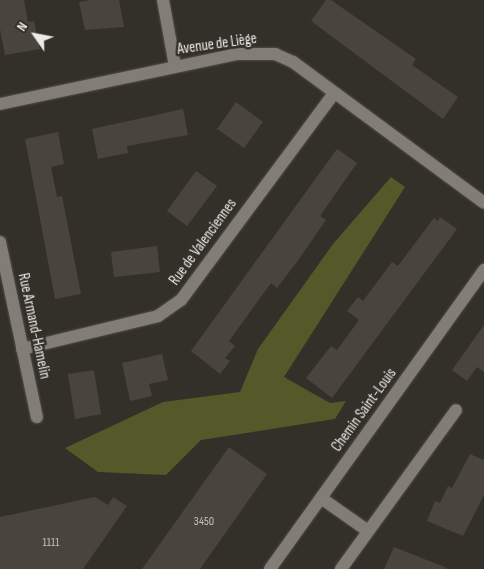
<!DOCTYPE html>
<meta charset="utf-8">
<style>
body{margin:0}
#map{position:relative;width:484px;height:569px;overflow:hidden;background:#33302a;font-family:"Sofia Sans Condensed",sans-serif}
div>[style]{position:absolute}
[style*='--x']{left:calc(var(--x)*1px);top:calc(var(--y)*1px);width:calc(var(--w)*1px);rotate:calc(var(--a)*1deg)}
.green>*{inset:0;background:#535928}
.building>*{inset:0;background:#49453e}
.roads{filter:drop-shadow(0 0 1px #524f49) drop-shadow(0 0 1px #524f49)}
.minor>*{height:12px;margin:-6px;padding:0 6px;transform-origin:6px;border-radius:6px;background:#827e77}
span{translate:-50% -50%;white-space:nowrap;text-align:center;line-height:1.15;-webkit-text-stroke:5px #33302a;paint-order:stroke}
.number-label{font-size:12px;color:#c4c1bc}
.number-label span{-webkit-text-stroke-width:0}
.street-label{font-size:15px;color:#edeae6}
.north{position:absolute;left:10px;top:10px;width:50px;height:50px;-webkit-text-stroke:4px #33302a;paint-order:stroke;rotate:303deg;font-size:14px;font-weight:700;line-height:20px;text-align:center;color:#edeae6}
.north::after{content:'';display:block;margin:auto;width:18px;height:22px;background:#edeae6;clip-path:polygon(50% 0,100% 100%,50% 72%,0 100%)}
</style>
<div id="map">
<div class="green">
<div style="clip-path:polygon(391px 177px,405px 187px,284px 377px,330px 403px,346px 401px,335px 419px,201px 440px,166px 475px,98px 472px,65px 448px,163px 402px,240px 392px,258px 349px,333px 244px)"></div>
</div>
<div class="building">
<div style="clip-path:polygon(0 0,24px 0,28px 22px,34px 21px,40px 49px,5px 55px,0 29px)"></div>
<div style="clip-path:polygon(91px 0,119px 0,124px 27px,85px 30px,79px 2px)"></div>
<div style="clip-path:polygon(326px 0,331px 0,416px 59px,412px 65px,458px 97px,443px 119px,311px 21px)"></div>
<div style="clip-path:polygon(236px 102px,263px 122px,244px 148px,217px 129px)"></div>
<div style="clip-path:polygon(183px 109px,188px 135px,127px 146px,128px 153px,98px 159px,92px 129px)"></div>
<div style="clip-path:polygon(58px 132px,64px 164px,51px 167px,57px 197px,62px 196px,81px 294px,55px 299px,25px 139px)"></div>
<div style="clip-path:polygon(337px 149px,357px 163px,320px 216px,326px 220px,299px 259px,277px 288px,271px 283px,229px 341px,235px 346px,225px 358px,230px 361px,220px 374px,191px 351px)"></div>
<div style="clip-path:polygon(196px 171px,217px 186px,187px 226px,167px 211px)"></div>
<div style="clip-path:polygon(440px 217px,457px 229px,332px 398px,306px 378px,331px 346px,337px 350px,359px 320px,347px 311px,358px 297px,363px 301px,392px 262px,398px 266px,434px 218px,438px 221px)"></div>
<div style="clip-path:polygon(157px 246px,160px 272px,114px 277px,111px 252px)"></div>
<div style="clip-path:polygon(484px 325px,484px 372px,477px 367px,467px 381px,452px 370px)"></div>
<div style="clip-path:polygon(162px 354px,168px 380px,149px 384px,152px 396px,130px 401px,122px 363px)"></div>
<div style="clip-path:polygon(94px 370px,101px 414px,75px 419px,68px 374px)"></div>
<div style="clip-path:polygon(229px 447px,267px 474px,200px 569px,142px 569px)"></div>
<div style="clip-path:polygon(470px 454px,484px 460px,484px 495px,463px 536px,427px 521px,435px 501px,440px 503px,448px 486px,452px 488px)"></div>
<div style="clip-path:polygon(95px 497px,108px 505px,113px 497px,127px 506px,83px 569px,0 569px,0 517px)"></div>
<div style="clip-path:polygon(394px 547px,447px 568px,447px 569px,384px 569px)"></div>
</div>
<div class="roads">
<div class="minor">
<div style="--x:163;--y:0;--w:67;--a:79.7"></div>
<div style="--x:0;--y:104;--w:243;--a:-11.9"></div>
<div style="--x:238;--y:54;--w:37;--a:0"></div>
<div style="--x:275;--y:54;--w:20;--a:24"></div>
<div style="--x:293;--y:62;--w:237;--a:36.4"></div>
<div style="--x:0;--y:242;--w:179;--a:78.1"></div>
<div style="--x:22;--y:349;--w:140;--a:-13.6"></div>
<div style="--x:158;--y:316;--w:28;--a:-35"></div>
<div style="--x:181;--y:300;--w:257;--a:-53.5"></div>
<div style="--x:321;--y:498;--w:57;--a:35.1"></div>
<div style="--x:270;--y:569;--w:368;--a:-54.4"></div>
<div style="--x:341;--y:569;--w:196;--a:-54.1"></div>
</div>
</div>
<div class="number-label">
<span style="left:204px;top:522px">3450</span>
<span style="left:51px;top:543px">1111</span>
</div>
<div class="street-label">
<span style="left:217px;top:44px;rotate:-8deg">Avenue de Liège</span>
<span style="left:203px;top:242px;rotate:-54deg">Rue de Valenciennes</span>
<span style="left:34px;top:326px;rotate:78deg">Rue Armand-Hamelin</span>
<span style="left:364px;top:410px;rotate:-54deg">Chemin Saint-Louis</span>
</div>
<div class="north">N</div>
</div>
